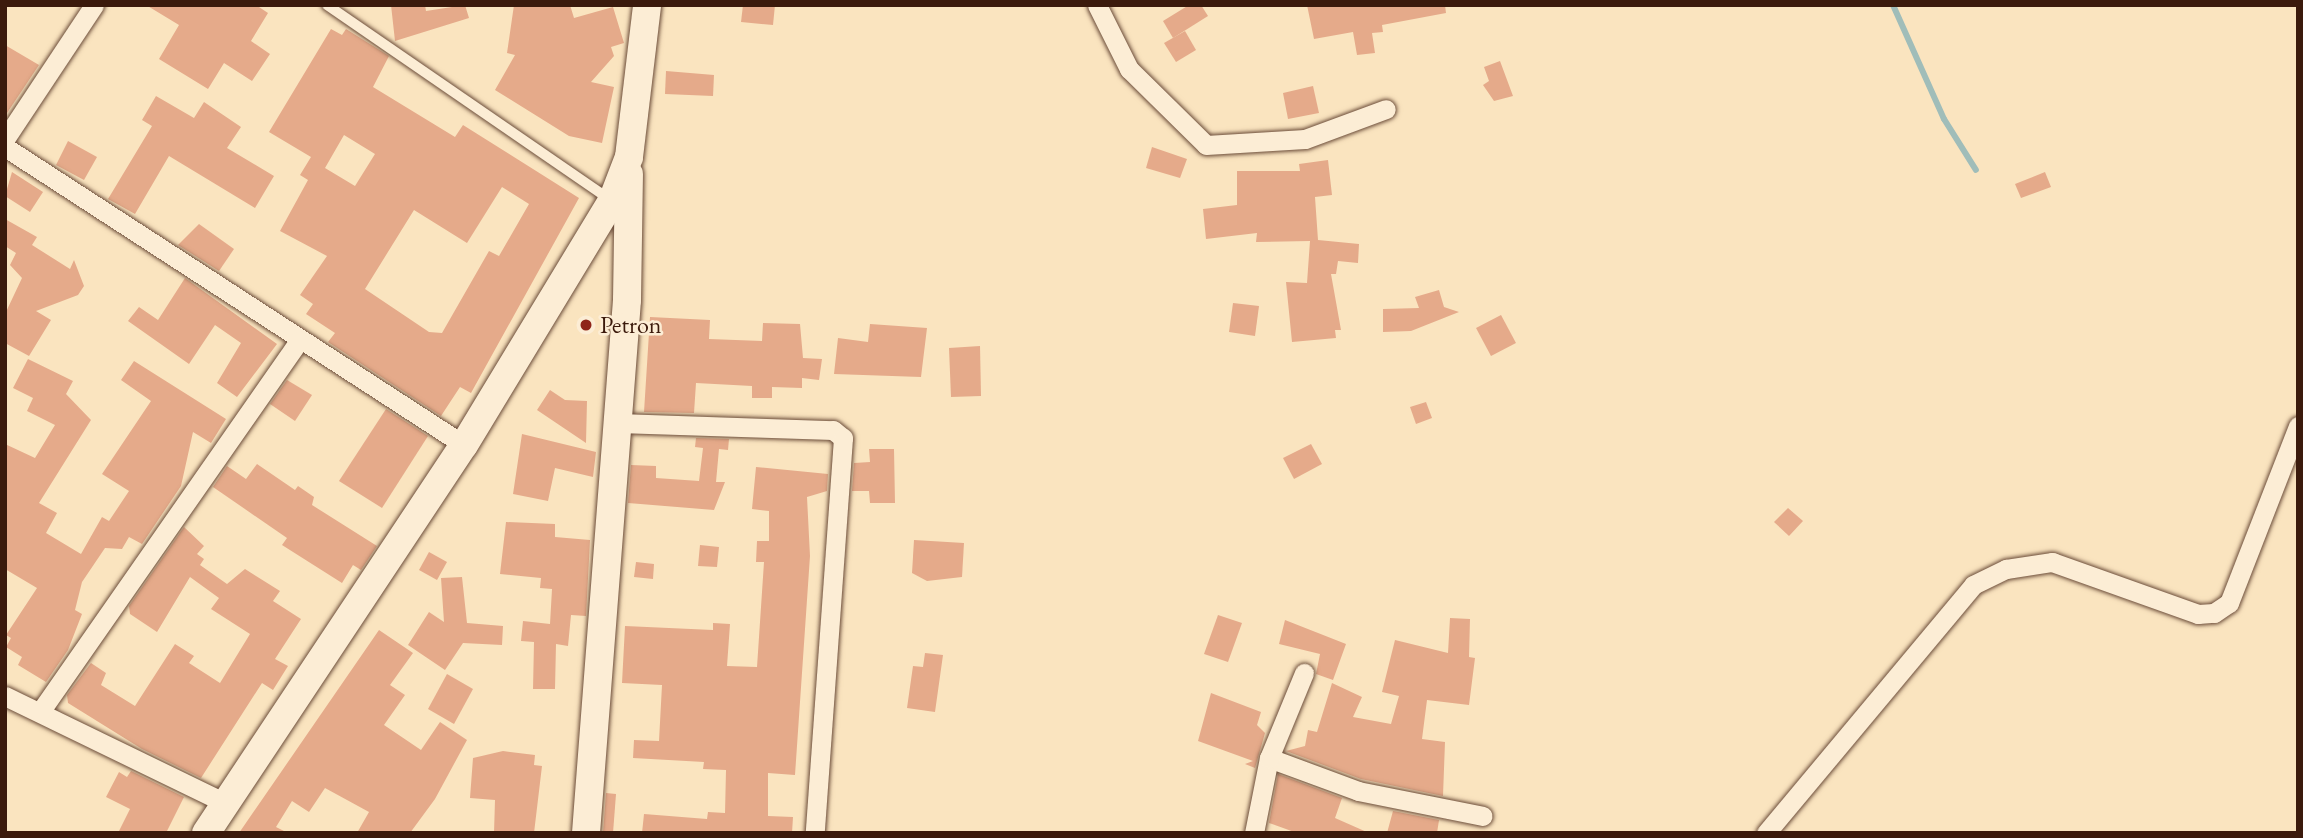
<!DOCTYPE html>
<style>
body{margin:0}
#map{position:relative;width:2303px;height:838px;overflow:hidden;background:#fae4bf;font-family:"EB Garamond",serif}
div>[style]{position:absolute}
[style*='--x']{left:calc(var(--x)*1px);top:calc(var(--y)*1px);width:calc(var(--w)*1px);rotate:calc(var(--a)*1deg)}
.stream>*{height:6px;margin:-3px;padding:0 3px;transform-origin:3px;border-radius:3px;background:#a0bdb9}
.building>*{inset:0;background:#e5aa8a}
.roads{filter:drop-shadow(0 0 2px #6b4c39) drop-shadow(0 0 2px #6b4c39)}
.lane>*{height:10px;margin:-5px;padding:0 5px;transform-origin:5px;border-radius:5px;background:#fcedd5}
.street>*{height:19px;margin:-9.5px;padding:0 9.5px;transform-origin:9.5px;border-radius:9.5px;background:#fcedd5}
.secondary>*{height:28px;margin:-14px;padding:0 14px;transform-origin:14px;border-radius:14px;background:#fcedd5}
.dots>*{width:19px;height:19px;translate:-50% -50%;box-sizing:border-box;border:4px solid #fcedd5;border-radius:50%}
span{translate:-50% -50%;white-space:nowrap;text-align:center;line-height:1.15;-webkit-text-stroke:5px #fcedd5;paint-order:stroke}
.poi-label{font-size:24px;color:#3b1a0c}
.left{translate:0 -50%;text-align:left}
.frame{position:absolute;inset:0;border:7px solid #3b1a0c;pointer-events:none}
</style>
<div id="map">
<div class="stream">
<div style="--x:1893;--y:5;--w:125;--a:65.9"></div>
<div style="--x:1944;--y:119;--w:60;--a:57.9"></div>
</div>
<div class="building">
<div style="clip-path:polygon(146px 5px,256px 5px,268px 13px,251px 41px,270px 54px,252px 81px,224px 63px,208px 89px,159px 59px,179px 25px)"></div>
<div style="clip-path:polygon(391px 5px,425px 5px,426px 11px,465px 5px,469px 18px,395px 41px)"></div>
<div style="clip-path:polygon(514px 5px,570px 5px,574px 18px,613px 7px,624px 43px,611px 47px,614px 56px,591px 82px,614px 87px,602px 143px,569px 136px,495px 90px,515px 55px,507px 53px)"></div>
<div style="clip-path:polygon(743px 5px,775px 5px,773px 25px,741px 22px)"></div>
<div style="clip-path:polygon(1189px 5px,1201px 5px,1208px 16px,1173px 38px,1163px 21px)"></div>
<div style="clip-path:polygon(1307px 5px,1445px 5px,1446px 13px,1382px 25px,1383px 32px,1372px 33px,1375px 53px,1357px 55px,1353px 32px,1314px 39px)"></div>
<div style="clip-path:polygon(evenodd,331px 29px,342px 35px,346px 29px,389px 56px,373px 87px,455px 137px,463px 125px,579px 198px,471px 393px,460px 387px,441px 416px,328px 342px,335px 333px,306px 314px,313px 304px,300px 295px,327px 256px,280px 231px,308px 180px,300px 175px,311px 157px,269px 132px,331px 29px,344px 135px,375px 154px,355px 186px,325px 168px,344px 135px,331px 29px,502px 187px,529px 204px,499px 256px,489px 251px,442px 333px,429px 332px,365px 289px,414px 210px,467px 243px,502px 187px)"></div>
<div style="clip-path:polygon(1185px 31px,1196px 50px,1176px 62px,1164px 43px)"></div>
<div style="clip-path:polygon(5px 45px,39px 65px,5px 116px)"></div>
<div style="clip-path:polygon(1500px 61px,1513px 96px,1494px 101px,1483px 85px,1489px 81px,1484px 67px)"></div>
<div style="clip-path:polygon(666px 71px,714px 75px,713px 96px,665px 94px)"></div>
<div style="clip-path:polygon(1313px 86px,1319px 113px,1288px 119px,1283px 93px)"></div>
<div style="clip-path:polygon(156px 96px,194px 118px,204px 102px,241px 127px,227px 148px,274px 176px,255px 208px,169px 156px,135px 214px,108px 199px,152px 126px,142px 120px)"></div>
<div style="clip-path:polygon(68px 141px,97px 157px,84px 180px,56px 165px)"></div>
<div style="clip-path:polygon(1152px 147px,1187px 159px,1180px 178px,1146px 168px)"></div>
<div style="clip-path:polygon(1328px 160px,1332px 195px,1315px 197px,1318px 240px,1359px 244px,1358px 263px,1338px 261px,1336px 274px,1331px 274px,1341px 330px,1335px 330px,1336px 338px,1292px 342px,1286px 282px,1307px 283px,1310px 241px,1256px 242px,1257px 233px,1206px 239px,1203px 209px,1237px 205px,1237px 171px,1300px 171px,1299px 164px)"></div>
<div style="clip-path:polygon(12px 172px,43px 192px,30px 212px,5px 196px)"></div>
<div style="clip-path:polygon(2045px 172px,2051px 187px,2021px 198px,2015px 184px)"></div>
<div style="clip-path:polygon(5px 219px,37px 237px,32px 245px,70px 269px,74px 260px,84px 286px,78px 295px,36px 311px,51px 320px,29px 356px,5px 343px,5px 314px,22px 278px,10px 265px,16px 253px,5px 246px)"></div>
<div style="clip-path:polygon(199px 224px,234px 249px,219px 271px,178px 245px)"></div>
<div style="clip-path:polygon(185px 278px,277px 344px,237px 397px,217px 383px,241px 343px,215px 325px,189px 364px,128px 321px,139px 307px,158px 320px)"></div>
<div style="clip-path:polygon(1439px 290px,1444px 307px,1459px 312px,1411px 331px,1383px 332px,1383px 309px,1419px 308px,1415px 297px)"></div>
<div style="clip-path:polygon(1233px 303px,1259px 306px,1255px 336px,1229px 332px)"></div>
<div style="clip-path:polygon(1501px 315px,1516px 343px,1491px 356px,1476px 328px)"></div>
<div style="clip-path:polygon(650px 317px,710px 320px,709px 339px,762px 341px,763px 323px,800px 324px,803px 358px,822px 359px,819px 380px,802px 378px,802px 388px,772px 387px,772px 398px,752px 398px,752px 386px,696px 383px,694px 413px,644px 412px)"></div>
<div style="clip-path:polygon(870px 324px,927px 328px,921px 377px,834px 374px,838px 338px,868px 342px)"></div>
<div style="clip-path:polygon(980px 346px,981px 396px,951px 397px,949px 348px)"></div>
<div style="clip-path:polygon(28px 359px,73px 381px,66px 394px,91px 420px,39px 503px,57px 513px,46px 533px,81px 554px,102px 517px,109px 521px,129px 491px,102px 474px,151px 401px,121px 380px,134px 361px,226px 419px,211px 443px,193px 432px,181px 486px,142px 544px,129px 537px,122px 549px,105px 548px,82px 582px,75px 610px,82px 614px,68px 650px,46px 682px,18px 665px,22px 657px,6px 647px,11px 638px,6px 635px,37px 588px,5px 569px,5px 444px,35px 458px,55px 425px,27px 411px,33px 398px,13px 388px)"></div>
<div style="clip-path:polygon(287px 380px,312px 395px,295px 421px,270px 404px)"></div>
<div style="clip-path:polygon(550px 390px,565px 400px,587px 401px,586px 443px,537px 410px)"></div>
<div style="clip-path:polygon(1426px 402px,1432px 418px,1416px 424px,1410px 407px)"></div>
<div style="clip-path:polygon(386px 409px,428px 436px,382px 508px,339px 481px)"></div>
<div style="clip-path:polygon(522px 434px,596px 452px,593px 477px,555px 468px,548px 501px,513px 494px)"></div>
<div style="clip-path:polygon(696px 438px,729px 439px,728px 450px,719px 449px,716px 482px,725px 482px,714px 510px,628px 503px,631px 465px,656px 466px,656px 478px,699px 481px,703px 448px,695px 447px)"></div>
<div style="clip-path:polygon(1311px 444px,1322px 464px,1294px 479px,1283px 458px)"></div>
<div style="clip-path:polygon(869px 449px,894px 449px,895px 503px,870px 503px,869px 491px,852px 491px,854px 463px,870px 462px)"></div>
<div style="clip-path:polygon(257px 464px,295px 490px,298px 486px,314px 497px,312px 505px,377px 546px,361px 570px,353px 565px,342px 583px,282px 545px,287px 538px,213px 487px,227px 466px,246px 479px)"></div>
<div style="clip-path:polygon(756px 467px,828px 474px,827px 491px,807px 497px,810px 556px,795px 775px,768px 773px,768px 816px,793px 817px,792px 833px,642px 833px,644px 814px,707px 819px,708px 812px,725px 813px,726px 770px,703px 769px,704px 762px,633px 758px,634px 740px,659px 741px,662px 685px,622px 683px,625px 626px,713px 630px,713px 623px,730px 624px,727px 666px,757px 667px,764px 562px,756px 562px,757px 541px,769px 541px,769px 511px,752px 509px)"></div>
<div style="clip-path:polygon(1788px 508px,1803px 521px,1789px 536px,1774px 522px)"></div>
<div style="clip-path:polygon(506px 522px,555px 524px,555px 537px,590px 540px,586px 616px,571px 615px,568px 646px,556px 644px,555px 689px,533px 689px,534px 642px,521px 641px,523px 621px,550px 624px,552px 589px,540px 588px,541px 578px,500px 574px)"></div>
<div style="clip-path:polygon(184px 527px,204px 546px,197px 554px,204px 559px,200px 565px,227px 584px,245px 569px,280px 591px,273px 601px,301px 619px,275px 659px,288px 666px,273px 690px,262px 683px,201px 778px,142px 749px,68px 703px,67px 695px,91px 663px,106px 673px,101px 685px,135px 706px,175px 644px,194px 656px,189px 663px,220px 683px,250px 634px,211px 609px,219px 598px,190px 577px,157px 632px,130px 614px,129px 606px)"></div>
<div style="clip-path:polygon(914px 540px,964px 543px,962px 577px,927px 581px,912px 573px)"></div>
<div style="clip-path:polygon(700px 545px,719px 547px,717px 567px,698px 566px)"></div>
<div style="clip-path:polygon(429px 552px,447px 562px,437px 580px,419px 570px)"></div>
<div style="clip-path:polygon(636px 562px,654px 564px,653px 579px,634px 577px)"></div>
<div style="clip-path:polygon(462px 577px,467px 623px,503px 626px,502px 645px,463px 643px,445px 670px,408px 645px,429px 612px,444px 622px,441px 578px)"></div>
<div style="clip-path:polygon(1218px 615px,1242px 623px,1228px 662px,1204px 654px)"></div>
<div style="clip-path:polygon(1450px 618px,1470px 619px,1469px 657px,1475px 658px,1469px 705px,1427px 700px,1422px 739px,1445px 742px,1443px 796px,1361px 779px,1286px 751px,1305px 746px,1308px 730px,1317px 732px,1332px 683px,1362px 697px,1353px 717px,1391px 724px,1399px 696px,1382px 692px,1395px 640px,1448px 653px)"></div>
<div style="clip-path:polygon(1285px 620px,1346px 644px,1333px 680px,1316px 674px,1320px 654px,1279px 644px)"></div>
<div style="clip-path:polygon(379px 630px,413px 653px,390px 685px,405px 695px,384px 725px,421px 750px,440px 722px,467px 740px,435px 799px,410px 833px,357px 833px,369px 812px,325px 788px,309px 812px,292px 801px,276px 827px,288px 833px,239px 833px)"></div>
<div style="clip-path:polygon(925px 653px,943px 655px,935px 712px,907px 708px,913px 666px,923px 667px)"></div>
<div style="clip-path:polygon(447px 674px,473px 689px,454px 724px,428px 709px)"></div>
<div style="clip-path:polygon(1211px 693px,1261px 712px,1257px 725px,1265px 733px,1255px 768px,1245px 764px,1253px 761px,1198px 741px)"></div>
<div style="clip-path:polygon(503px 751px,535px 755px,534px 765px,542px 766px,534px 833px,494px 833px,495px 800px,470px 798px,473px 758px)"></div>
<div style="clip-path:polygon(131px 771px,184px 797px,166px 833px,118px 833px,130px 809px,106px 797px,119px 772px,127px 777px)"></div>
<div style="clip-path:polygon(1278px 774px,1342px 798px,1335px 818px,1369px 833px,1297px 833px,1269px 823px)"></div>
<div style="clip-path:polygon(606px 793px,616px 794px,613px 833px,603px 833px)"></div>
<div style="clip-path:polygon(1393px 811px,1439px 820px,1437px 833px,1387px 833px)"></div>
</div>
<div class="roads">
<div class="lane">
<div style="--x:327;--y:5;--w:342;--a:34.5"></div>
</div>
<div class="street">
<div style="--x:1097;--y:5;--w:72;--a:63.4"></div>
<div style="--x:1129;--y:69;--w:108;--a:44.6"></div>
<div style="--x:1206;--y:145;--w:99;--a:-3.5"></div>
<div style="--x:1305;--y:139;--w:86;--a:-20.3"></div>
<div style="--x:5;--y:139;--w:161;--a:-56.4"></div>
<div style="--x:5;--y:147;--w:547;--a:32.99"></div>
<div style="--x:618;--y:423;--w:215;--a:1.9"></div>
<div style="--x:833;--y:430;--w:13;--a:39"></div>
<div style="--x:843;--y:438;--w:396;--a:94.1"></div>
<div style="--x:5;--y:696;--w:242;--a:25.9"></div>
<div style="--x:40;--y:712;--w:452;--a:-55.1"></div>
<div style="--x:1269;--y:758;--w:95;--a:20.3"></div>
<div style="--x:1358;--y:791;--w:127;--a:11.3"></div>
<div style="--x:1254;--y:833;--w:76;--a:-78.7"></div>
<div style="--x:1269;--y:758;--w:92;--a:-67.6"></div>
<div style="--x:1766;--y:833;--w:323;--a:-50.1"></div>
<div style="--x:1973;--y:585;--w:37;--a:-26"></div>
<div style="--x:2006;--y:569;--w:47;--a:-8.7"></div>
<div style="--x:2052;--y:562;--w:155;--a:19.6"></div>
<div style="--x:2198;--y:614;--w:16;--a:-4"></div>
<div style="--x:2214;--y:613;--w:18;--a:-34"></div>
<div style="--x:2229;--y:603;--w:190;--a:-68.7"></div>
</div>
<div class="secondary">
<div style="--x:206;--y:833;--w:466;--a:-56.4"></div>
<div style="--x:464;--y:445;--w:285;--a:-58.8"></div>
<div style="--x:612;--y:201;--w:47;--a:-68.9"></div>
<div style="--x:629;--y:157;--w:153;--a:-83.2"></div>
<div style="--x:586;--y:833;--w:535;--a:-85.6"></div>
<div style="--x:627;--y:300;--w:126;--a:-89.1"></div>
</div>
</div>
<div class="dots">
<div style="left:586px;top:325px;background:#8f2418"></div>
</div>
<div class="poi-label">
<span class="left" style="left:600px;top:325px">Petron</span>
</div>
<div class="frame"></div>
</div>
